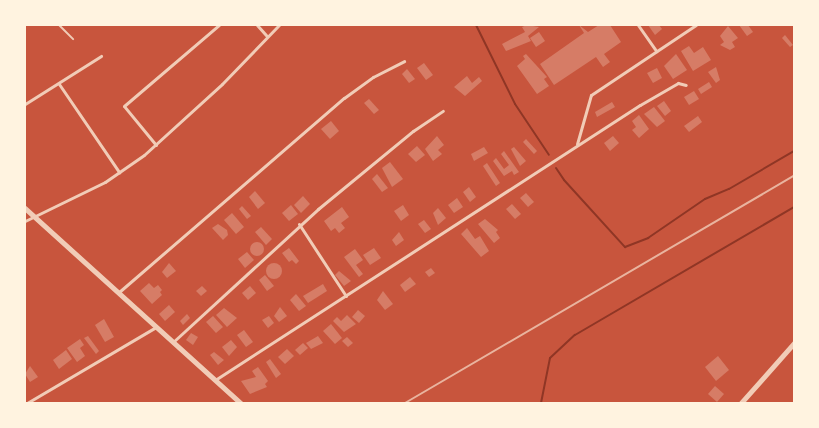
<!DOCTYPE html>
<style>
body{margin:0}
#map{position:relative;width:819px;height:428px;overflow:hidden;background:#c8553d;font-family:Rubik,sans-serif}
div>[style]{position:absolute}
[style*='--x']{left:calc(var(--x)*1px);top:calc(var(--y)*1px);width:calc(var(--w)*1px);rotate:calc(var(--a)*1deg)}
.stream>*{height:2px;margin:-1px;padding:0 1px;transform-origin:1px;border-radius:1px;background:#8f3625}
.building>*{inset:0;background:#d67c66}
.round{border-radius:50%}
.service>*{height:2px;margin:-1px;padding:0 1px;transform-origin:1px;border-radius:1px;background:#f1ccb7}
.minor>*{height:3px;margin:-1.5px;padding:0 1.5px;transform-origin:1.5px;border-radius:1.5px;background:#f1ccb7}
.tertiary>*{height:4.5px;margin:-2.25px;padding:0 2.25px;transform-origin:2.25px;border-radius:2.25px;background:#f1ccb7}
.rail>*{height:2px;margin:-1px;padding:0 1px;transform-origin:1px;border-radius:1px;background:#e9b49f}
span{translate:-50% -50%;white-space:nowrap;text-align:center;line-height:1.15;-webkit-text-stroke:4.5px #fff3e0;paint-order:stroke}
.frame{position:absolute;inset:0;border:26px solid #fff3e0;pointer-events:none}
</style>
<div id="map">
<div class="stream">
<div style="--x:476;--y:25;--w:88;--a:63.7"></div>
<div style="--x:515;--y:104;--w:61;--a:56.3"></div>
<div style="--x:556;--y:168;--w:14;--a:56"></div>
<div style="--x:564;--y:180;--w:91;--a:47.7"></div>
<div style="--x:625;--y:247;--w:25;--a:-21"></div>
<div style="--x:648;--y:238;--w:69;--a:-34.4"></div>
<div style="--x:705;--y:199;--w:26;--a:-23"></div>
<div style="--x:729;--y:189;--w:75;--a:-30.3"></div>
<div style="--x:541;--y:403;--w:46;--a:-78.7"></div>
<div style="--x:550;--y:358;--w:34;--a:-43"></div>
<div style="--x:575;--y:335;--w:254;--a:-30.3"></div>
</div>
<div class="building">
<div style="clip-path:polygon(527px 25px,539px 27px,528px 36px,531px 41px,506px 51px,502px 44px,525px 32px,522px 27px)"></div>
<div style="clip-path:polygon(579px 25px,588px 32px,599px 25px,610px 25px,621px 42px,604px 54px,610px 62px,603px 67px,596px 57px,554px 85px,540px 64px,584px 33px)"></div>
<div style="clip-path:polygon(648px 25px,659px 25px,662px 29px,655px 35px)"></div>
<div style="clip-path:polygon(739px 25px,748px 25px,753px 32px,747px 36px)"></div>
<div style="clip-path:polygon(728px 26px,738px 38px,732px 42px,735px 47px,730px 50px,720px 45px,724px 42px,720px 36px)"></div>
<div style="clip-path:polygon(539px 32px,545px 41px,536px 47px,530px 38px)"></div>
<div style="clip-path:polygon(785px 35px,793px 45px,790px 47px,782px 38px)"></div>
<div style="clip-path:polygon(689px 46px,694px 53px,703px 47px,711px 60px,693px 71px,681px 51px)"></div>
<div style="clip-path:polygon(526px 54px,547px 77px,544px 79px,549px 86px,537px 94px,517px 66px,525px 59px,523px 56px)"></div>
<div style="clip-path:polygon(676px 54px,687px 70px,673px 79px,664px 66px)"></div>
<div style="clip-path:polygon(424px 63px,433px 75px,426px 80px,417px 68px)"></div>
<div style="clip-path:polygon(716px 67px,720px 80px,716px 83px,708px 72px)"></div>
<div style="clip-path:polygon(657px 68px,662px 78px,653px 83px,647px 73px)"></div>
<div style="clip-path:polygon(407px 69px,415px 79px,409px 83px,402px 74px)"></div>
<div style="clip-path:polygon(467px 76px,472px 83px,479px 77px,482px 81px,465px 96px,454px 87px)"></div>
<div style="clip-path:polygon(709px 82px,712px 87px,701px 94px,698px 89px)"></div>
<div style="clip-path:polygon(694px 91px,699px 99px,689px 105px,684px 97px)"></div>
<div style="clip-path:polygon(369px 99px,379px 110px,374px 114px,364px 103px)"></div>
<div style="clip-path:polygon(664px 101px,671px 111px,665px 116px,657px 106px)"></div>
<div style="clip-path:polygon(612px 102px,615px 107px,597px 117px,595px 112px)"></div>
<div style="clip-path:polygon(654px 107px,665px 121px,657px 127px,644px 114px)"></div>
<div style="clip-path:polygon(639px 115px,649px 129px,639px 138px,632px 130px,636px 127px,632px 121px)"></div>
<div style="clip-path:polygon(698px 116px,702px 122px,689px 132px,684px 126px)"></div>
<div style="clip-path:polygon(331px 121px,339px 131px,330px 139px,321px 129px)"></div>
<div style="clip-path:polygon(437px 136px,444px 145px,438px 150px,442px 154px,433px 161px,425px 149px)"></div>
<div style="clip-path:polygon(613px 136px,619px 143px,610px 151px,604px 143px)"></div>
<div style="clip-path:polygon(526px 139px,537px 151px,534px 154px,523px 142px)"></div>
<div style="clip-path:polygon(417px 146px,425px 155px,416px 162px,408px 154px)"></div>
<div style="clip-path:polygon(484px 147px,488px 153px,474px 161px,471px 154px)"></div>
<div style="clip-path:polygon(514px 147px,526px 161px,520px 166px,511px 149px)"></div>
<div style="clip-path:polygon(504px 151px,519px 172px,514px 175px,512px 171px,504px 176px,493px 161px,496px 158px,504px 169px,509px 165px,501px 154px)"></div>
<div style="clip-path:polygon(390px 162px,403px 179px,392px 187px,382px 168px)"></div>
<div style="clip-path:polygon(487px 163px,500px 183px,496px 186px,483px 166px)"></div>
<div style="clip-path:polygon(377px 174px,388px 188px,382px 192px,372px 179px)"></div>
<div style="clip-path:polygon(469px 187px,476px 197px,470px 202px,463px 192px)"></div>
<div style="clip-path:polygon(255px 191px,265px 203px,258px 209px,249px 197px)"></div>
<div style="clip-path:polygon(526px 193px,534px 202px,528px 207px,520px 198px)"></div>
<div style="clip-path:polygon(303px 196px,310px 204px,301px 213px,294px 205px)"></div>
<div style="clip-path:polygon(457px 198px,463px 207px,454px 213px,448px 205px)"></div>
<div style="clip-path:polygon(512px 204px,521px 214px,515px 219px,506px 209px)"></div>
<div style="clip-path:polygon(291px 205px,298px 214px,289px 221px,282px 213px)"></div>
<div style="clip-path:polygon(403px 205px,409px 215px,401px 221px,394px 211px)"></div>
<div style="clip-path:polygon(242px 206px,251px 216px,247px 219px,239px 209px)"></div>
<div style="clip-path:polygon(342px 207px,349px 217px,341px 223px,345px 228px,339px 233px,335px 228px,331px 231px,324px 221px)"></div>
<div style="clip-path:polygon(438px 208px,446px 218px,438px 225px,433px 213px)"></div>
<div style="clip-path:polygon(232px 213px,244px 227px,236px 234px,224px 220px)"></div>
<div style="clip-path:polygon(485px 219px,498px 230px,496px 232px,500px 238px,494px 243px,478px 224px)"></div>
<div style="clip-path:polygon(424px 220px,431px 229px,425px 233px,418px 224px)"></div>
<div style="clip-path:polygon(218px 224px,227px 230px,228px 235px,223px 240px,212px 228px)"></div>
<div style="clip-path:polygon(261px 227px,272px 239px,266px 245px,255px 232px)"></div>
<div style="clip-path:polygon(467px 228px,475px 239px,480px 236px,489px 251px,481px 257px,461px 234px)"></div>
<div style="clip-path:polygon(399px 232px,404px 240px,396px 246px,392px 240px)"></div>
<div class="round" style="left:250px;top:242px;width:14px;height:14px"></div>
<div style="clip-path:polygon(289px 248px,299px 261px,296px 264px,292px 260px,289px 262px,282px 253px)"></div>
<div style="clip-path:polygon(374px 248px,381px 258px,370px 265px,363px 255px)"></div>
<div style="clip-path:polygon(355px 249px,363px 260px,356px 265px,363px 274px,359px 277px,344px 257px)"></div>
<div style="clip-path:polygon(247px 252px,254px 260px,245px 268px,238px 259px)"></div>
<div style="clip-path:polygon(169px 263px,176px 271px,167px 278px,162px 272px)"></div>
<div class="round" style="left:266px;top:263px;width:16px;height:16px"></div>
<div style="clip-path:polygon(431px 268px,435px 273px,429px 277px,425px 272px)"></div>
<div style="clip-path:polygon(339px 271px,351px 281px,344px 286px,335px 275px)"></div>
<div style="clip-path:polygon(265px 275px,274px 286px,267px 291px,259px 280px)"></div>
<div style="clip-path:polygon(410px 277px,416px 284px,405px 292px,400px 285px)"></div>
<div style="clip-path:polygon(149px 283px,154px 288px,158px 285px,162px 290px,160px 292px,162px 295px,152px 304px,140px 291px)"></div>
<div style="clip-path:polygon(323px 284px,327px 291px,308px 303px,303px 296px)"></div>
<div style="clip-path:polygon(202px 286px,207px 291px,201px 296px,196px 291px)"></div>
<div style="clip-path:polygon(250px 286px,256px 293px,248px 300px,242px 293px)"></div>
<div style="clip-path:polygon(383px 291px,393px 304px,385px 310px,377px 300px)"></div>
<div style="clip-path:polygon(296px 294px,306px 306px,299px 311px,290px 300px)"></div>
<div style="clip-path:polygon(169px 305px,175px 312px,165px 321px,159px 314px)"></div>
<div style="clip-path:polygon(280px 307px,287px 316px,279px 322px,274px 316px)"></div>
<div style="clip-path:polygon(224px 308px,237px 318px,227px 327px,216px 315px)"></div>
<div style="clip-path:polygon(358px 310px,365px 316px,359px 323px,352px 317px)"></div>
<div style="clip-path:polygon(187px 314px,190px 318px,183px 325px,180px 321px)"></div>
<div style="clip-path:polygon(347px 315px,356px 324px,344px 332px,333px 321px,337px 317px,341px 321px)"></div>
<div style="clip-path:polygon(213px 316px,223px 327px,216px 333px,206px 322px)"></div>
<div style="clip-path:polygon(269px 316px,274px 323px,268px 328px,262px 320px)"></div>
<div style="clip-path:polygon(104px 319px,114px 337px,105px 342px,95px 325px)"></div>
<div style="clip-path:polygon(331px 324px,342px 338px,335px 344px,323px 331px)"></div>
<div style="clip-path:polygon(244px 330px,253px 342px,246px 347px,237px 335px)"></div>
<div style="clip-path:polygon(191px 333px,198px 337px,193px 345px,186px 340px)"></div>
<div style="clip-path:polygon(88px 336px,99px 351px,96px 354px,84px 338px)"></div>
<div style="clip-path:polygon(318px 336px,323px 343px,311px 349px,306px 343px)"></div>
<div style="clip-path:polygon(347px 337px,353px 343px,348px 347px,342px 341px)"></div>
<div style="clip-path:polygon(80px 339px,84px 345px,80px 348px,85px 356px,77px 362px,67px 348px)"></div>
<div style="clip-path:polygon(231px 340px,237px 347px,229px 356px,222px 347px)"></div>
<div style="clip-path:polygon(303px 343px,308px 348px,300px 355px,295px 350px)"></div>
<div style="clip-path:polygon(287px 349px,294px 356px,285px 364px,278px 357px)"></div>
<div style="clip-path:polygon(66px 350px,72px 359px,59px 369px,53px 360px)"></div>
<div style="clip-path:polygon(214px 352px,224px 360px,218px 365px,210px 355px)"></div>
<div style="clip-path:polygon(718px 356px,729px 370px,716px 381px,705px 367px)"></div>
<div style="clip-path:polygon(270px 359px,281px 374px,276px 378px,266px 362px)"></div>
<div style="clip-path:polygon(30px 366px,38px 377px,30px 382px,25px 374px)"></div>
<div style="clip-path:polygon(258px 367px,268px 381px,265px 384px,267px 387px,250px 394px,241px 381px,256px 377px,252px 371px)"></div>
<div style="clip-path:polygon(715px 386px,724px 394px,717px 402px,708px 394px)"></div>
</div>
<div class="service">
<div style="--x:59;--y:25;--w:20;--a:45"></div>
</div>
<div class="minor">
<div style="--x:257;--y:25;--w:15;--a:48"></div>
<div style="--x:638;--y:25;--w:32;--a:55"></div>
<div style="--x:59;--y:84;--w:107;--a:55.7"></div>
<div style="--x:25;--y:104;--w:90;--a:-32.3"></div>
<div style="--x:577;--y:144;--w:51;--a:-74.1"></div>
<div style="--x:591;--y:95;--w:126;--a:-33.7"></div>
<div style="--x:156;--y:145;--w:50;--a:-129.4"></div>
<div style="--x:124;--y:106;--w:125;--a:-40.5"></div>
<div style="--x:25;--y:221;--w:89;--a:-26"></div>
<div style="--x:105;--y:182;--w:47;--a:-34.7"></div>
<div style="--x:144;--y:155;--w:105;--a:-42.3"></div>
<div style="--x:222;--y:84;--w:82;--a:-46"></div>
<div style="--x:299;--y:224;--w:86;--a:56.9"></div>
<div style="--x:119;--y:292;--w:297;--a:-40.8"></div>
<div style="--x:344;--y:98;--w:36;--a:-36"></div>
<div style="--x:373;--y:77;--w:35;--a:-27"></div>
<div style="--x:173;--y:342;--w:197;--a:-42.5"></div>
<div style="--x:318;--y:209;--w:123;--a:-39.4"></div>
<div style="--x:413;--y:131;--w:36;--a:-34"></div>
<div style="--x:215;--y:380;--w:506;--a:-32.91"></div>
<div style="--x:640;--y:105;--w:44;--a:-30.1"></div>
<div style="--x:678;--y:83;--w:8;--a:14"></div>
<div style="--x:27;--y:403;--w:150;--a:-30.5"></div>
</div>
<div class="tertiary">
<div style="--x:25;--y:208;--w:291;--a:42.1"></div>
<div style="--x:741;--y:403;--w:80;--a:-48.5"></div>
</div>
<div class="rail">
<div style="--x:405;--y:403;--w:450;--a:-30.3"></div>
</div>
<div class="frame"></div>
</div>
